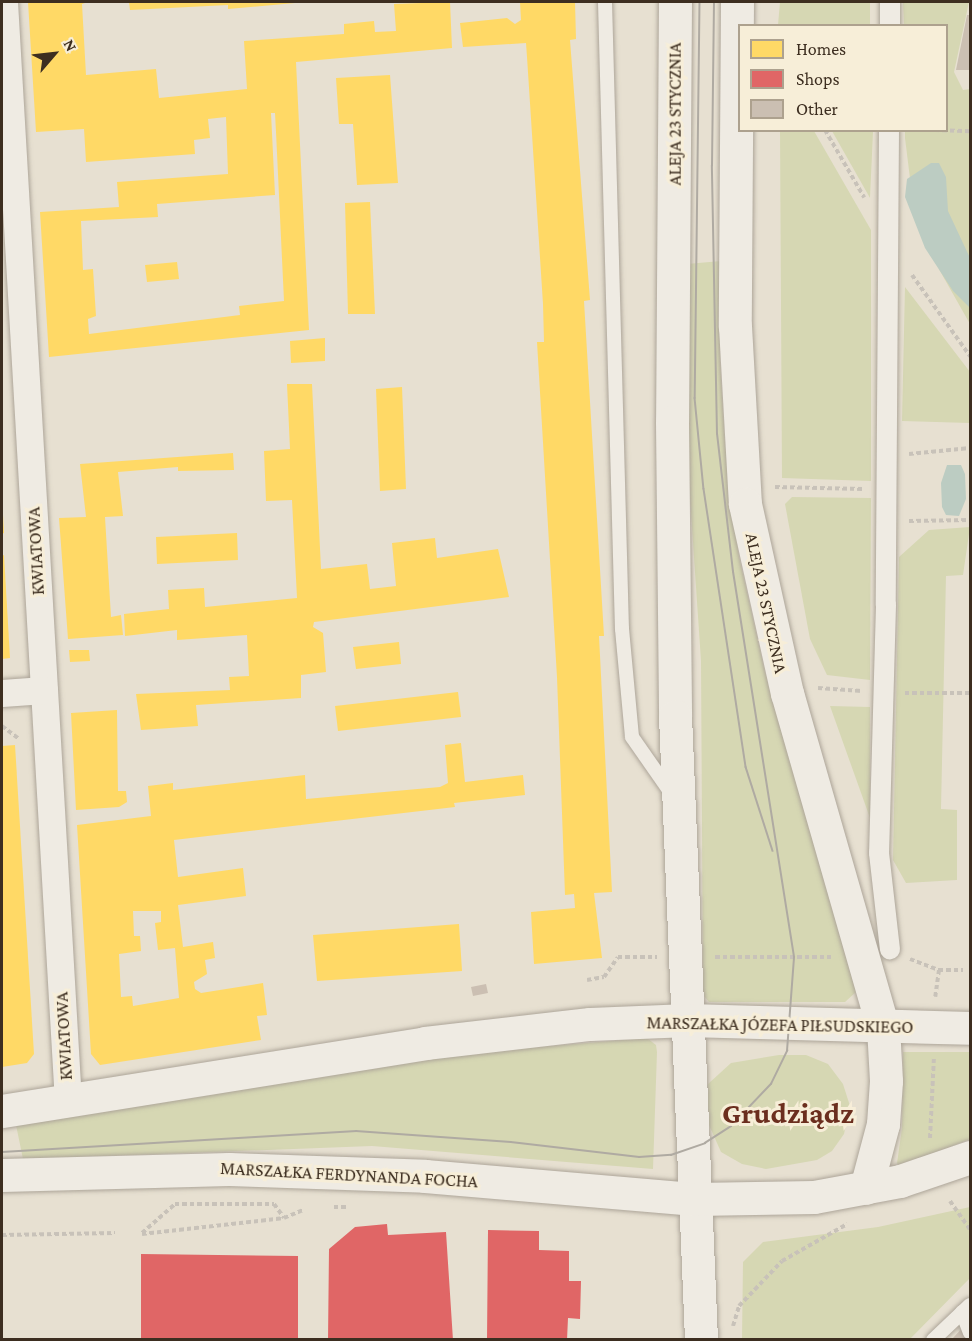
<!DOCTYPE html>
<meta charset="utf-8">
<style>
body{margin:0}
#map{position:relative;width:972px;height:1341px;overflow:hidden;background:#e7e0d1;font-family:"Crimson Pro",serif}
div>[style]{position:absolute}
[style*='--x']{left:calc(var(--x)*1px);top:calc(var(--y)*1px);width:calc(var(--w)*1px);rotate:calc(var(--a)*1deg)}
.green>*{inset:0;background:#d6d7b3}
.water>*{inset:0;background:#bcccc2}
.homes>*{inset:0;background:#ffd966}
.shops>*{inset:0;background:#e06666}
.building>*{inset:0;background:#cbbfb2}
.path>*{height:4px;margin-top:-2px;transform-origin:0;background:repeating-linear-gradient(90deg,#c8c2b9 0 4.5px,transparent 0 7.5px)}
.roads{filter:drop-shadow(0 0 2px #ada599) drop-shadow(0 0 2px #ada599)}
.service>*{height:14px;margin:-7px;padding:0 7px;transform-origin:7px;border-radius:7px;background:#efebe3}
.pedestrian>*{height:20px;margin:-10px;padding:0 10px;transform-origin:10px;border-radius:10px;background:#efebe3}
.minor>*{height:27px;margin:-13.5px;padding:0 13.5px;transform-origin:13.5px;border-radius:13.5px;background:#efebe3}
.tertiary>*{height:33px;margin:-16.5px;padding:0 16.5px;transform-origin:16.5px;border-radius:16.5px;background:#efebe3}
.secondary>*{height:33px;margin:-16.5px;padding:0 16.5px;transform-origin:16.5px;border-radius:16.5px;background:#efebe3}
.tram>*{height:1.5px;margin:-0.75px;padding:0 0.75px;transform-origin:0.75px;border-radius:0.75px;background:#afaaa2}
span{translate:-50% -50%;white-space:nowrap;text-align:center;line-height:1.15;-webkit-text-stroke:6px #f7eed8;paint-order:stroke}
.street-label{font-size:18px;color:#3d2e20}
.town-label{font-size:30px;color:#6b2e1e;font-weight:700}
.frame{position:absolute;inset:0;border:3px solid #3d2e20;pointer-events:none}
.legend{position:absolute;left:738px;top:24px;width:210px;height:108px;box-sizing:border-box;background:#f7eed8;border:2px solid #ada18e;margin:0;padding:8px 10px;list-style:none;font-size:18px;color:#3d2e20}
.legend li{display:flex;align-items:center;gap:12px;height:30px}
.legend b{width:30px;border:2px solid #ada18e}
.north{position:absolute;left:24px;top:24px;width:60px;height:60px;-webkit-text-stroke:4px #f7eed8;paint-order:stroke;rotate:62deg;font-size:16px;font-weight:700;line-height:24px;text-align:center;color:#3d2e20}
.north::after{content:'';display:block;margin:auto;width:21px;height:27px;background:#3d2e20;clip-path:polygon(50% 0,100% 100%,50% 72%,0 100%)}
</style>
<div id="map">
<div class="green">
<div style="clip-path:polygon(780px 2px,870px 2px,870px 25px,778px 25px)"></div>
<div style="clip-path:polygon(903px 2px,969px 2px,954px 72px,963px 90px,970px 89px,970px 324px,940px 271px,914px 211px,905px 138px,905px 131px,946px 130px,946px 26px,904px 25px)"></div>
<div style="clip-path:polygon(780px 131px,814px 131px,871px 230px,871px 481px,782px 478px)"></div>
<div style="clip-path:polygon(832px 131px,873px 131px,870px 198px)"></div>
<div style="clip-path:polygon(721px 261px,720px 361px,725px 442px,739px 557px,765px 672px,856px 992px,845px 1002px,709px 1002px,703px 995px,701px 661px,689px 483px,687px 264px)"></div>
<div style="clip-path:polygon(905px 287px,970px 372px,970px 423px,902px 421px)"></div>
<div style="clip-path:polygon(792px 497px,871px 498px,870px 680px,827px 675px,810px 639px,785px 504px)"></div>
<div style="clip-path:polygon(970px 527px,963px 575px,946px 576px,941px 809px,957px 810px,957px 880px,906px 883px,893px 860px,899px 557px,929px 530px)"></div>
<div style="clip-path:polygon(830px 706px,870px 707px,870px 818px)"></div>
<div style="clip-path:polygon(647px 1038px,656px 1045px,657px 1052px,653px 1169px,372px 1146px,23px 1159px,16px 1125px,467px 1053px)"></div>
<div style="clip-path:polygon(903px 1052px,970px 1052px,970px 1139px,900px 1167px,897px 1163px,902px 1128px)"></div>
<div style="clip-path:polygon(779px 1055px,806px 1055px,828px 1064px,843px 1084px,850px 1106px,844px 1134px,832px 1151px,817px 1160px,766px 1169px,742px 1164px,721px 1152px,709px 1125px,705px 1110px,708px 1084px,731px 1063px)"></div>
<div style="clip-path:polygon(970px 1207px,970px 1278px,910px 1339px,742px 1339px,743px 1262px,763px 1242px,878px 1227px)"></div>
</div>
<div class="water">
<div style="clip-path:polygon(931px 163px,939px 163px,946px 177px,948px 211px,970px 258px,970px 308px,953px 291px,925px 248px,905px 197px,907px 179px)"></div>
<div style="clip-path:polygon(947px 465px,961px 465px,965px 474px,966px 499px,959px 516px,946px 515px,942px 507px,941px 483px)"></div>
</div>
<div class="homes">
<div style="clip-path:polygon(evenodd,28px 2px,88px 2px,82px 4px,86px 75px,156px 69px,159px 98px,247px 89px,244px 41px,344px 34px,344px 24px,374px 21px,375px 32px,396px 31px,394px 4px,450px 2px,452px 48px,296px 62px,309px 330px,49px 357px,40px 212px,119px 207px,117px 182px,228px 174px,226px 117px,208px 119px,210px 138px,194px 140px,195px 154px,86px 162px,84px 129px,36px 132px,28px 2px,271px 113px,275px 113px,276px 132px,284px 301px,239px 306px,240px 315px,89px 334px,88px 319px,96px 316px,93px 269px,83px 270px,81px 221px,158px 217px,157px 204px,275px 195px,271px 113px)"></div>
<div style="clip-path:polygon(129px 2px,295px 2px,295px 3px,228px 9px,228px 5px,130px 10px)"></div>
<div style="clip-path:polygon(520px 2px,575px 2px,576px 39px,570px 40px,590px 300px,584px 301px,604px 636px,599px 636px,612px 892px,594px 893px,602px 958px,534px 964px,531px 912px,575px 908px,574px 894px,565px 895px,557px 677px,537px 342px,544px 342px,543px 304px,527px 57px,526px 43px,463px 47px,460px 23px,507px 18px,515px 24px,521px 20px)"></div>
<div style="clip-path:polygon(390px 75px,398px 183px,357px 185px,353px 124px,339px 124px,336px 78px)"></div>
<div style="clip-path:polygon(370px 202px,375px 314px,348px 314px,345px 203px)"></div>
<div style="clip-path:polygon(177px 262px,179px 279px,147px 282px,145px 265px)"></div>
<div style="clip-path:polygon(325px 338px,325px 361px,291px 363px,290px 341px)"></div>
<div style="clip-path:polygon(287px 384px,312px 384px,321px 569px,367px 564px,370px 589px,396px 586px,392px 543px,435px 538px,437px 558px,498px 549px,509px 597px,314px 622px,313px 627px,323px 633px,326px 672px,301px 675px,301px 698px,196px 705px,198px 726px,141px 730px,136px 694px,230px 690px,229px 677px,249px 676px,247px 635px,177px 640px,177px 630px,125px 636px,124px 614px,169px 609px,168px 590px,204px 588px,205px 607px,297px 598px,292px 500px,266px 501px,264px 451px,290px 449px)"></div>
<div style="clip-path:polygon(402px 387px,406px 489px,380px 491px,376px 389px)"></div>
<div style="clip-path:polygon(233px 453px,234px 470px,178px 471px,178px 467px,118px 472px,123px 516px,105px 517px,111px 617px,121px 615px,123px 635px,68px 639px,59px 518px,86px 517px,80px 464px)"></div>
<div style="clip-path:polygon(2px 515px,3px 515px,4px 533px,2px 534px)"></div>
<div style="clip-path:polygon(237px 533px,238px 560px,157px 564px,156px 537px)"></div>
<div style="clip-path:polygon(4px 555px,10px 658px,2px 659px,2px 556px)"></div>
<div style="clip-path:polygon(399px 642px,401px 664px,356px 669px,353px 647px)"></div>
<div style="clip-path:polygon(69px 650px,89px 650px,90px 661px,70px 662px)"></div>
<div style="clip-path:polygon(458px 692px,461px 717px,338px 731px,335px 706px)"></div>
<div style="clip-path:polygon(117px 710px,118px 791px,126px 791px,127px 802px,119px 807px,76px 810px,71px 713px)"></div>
<div style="clip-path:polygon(evenodd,461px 743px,465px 782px,523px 775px,525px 795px,454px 803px,455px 807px,174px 840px,178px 877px,243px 868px,246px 896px,178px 905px,183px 947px,213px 942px,215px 958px,205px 960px,207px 974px,194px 982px,195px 989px,201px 993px,263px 983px,267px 1015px,257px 1016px,261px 1040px,100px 1065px,91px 1054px,77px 825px,151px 816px,148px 786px,173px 783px,173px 790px,305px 775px,306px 799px,440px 787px,448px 783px,445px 745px,461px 743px,133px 911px,161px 911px,161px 922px,155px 923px,158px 950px,175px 948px,179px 998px,133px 1006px,132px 996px,121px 997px,119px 954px,141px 951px,140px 936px,134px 936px,133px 911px)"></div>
<div style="clip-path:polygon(15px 745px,34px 1054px,27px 1063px,2px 1067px,2px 746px)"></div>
<div style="clip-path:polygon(459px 924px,462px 971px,317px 981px,313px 935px)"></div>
</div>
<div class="shops">
<div style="clip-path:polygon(387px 1224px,388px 1235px,446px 1232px,453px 1340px,328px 1340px,329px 1249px,355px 1227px)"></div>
<div style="clip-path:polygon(488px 1230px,539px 1231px,539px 1250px,569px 1251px,569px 1281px,581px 1281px,580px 1319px,568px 1318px,567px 1340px,487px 1340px)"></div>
<div style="clip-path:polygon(141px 1254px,298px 1256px,298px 1340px,141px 1340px)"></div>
</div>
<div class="building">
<div style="clip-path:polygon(967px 15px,970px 15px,970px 70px,956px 70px)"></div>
<div style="clip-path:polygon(486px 984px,488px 993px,473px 996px,471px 987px)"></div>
<div style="clip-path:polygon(970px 1320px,970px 1340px,951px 1340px)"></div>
</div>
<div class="path">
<div style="--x:825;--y:130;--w:78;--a:59.8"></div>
<div style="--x:935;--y:130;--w:35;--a:2"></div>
<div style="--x:912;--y:275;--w:100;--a:54.4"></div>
<div style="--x:909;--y:454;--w:61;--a:-5.6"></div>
<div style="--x:775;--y:487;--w:88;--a:1.3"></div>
<div style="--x:909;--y:521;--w:61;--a:-0.9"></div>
<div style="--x:818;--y:688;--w:44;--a:3.9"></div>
<div style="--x:905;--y:693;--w:65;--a:0"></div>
<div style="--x:2;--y:726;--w:20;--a:37"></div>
<div style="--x:715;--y:957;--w:116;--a:0"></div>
<div style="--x:910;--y:959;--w:31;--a:21"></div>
<div style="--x:939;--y:970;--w:27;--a:98"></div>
<div style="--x:939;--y:970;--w:24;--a:0"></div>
<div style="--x:587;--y:980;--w:17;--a:-10"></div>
<div style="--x:604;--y:977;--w:24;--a:-55"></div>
<div style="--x:618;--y:957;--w:39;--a:0"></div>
<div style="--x:930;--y:1138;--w:82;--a:-87.2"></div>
<div style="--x:950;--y:1201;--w:35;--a:55"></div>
<div style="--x:334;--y:1207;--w:15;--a:0"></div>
<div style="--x:142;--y:1233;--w:44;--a:-41.3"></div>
<div style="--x:175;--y:1204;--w:99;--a:0"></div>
<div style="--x:274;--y:1204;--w:17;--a:54"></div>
<div style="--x:142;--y:1234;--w:143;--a:-6.4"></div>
<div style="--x:284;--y:1218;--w:21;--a:-23"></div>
<div style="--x:2;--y:1235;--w:113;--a:-1"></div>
<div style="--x:733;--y:1326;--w:21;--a:-73"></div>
<div style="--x:739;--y:1306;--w:62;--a:-46.3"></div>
<div style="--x:782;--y:1261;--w:75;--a:-29.6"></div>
</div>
<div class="roads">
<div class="service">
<div style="--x:605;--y:2;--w:627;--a:88.45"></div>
<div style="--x:622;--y:629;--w:108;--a:84.7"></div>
<div style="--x:632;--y:737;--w:68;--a:55.1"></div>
<div style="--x:962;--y:1312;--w:22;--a:69"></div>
<div style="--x:933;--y:1340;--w:51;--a:-43.4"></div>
</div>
<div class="pedestrian">
<div style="--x:890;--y:26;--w:24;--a:-90"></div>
<div style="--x:889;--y:130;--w:475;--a:90.4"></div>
<div style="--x:886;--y:605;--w:248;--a:91.6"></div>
<div style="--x:879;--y:853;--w:97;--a:83.5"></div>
</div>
<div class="minor">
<div style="--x:4;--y:2;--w:1101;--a:86.67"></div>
<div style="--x:2;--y:693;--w:42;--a:-4.1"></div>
</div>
<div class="tertiary">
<div style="--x:675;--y:2;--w:420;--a:90.4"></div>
<div style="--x:672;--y:422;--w:294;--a:89.4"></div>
<div style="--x:675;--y:716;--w:625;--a:87.61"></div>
<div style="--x:737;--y:2;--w:324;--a:90.4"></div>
<div style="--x:735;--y:326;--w:178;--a:86.8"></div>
<div style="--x:745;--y:504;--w:194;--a:77.5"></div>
<div style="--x:787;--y:693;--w:348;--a:74"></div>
<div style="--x:883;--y:1027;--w:54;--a:86.8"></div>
<div style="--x:886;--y:1081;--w:43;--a:94"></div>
<div style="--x:883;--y:1124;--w:66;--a:104.9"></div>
</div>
<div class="secondary">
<div style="--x:2;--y:1111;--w:428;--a:-9.1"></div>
<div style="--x:425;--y:1043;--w:166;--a:-6.6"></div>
<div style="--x:590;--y:1024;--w:98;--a:-2.3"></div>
<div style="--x:688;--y:1020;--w:282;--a:1.6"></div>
<div style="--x:2;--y:1175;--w:227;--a:-1.5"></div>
<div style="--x:229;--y:1169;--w:196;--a:2"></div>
<div style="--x:425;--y:1176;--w:271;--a:4.9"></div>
<div style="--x:695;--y:1199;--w:119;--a:-1"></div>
<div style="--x:814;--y:1197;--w:87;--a:-10.5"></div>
<div style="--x:900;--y:1181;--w:74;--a:-18.9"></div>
</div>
</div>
<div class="tram">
<div style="--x:700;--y:2;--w:396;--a:90.7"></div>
<div style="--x:695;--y:398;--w:91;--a:84.4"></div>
<div style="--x:704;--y:489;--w:281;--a:81.4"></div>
<div style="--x:746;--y:767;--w:88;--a:72.2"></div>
<div style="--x:2;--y:1152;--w:355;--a:-3.4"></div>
<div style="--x:356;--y:1131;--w:155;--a:4.1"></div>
<div style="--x:511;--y:1142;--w:129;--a:6.7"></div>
<div style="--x:639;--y:1157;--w:32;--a:-4"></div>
<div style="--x:671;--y:1155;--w:36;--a:-19"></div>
<div style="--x:705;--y:1143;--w:31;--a:-33"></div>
<div style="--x:731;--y:1126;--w:58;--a:-46.4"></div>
<div style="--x:771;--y:1084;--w:37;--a:-64"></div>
<div style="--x:787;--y:1051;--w:94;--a:-85.7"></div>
<div style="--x:794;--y:957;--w:390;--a:-99"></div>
<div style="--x:733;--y:572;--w:139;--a:-96.6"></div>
<div style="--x:717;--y:434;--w:268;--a:-91.1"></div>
<div style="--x:712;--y:166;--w:164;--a:-89.3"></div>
</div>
<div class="street-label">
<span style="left:675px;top:114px;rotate:-90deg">ALEJA 23 STYCZNIA</span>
<span style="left:36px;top:551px;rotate:-93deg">KWIATOWA</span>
<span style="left:766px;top:603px;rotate:78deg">ALEJA 23 STYCZNIA</span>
<span style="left:780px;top:1025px;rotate:1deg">MARSZAŁKA JÓZEFA PIŁSUDSKIEGO</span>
<span style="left:64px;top:1036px;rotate:-93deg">KWIATOWA</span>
<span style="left:349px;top:1175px;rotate:3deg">MARSZAŁKA FERDYNANDA FOCHA</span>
</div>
<div class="town-label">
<span style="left:788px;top:1113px">Grudziądz</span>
</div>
<div class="frame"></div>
<ul class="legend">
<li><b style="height:16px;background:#ffd966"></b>Homes</li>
<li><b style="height:16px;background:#e06666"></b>Shops</li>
<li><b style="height:16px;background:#cbbfb2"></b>Other</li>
</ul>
<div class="north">N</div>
</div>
